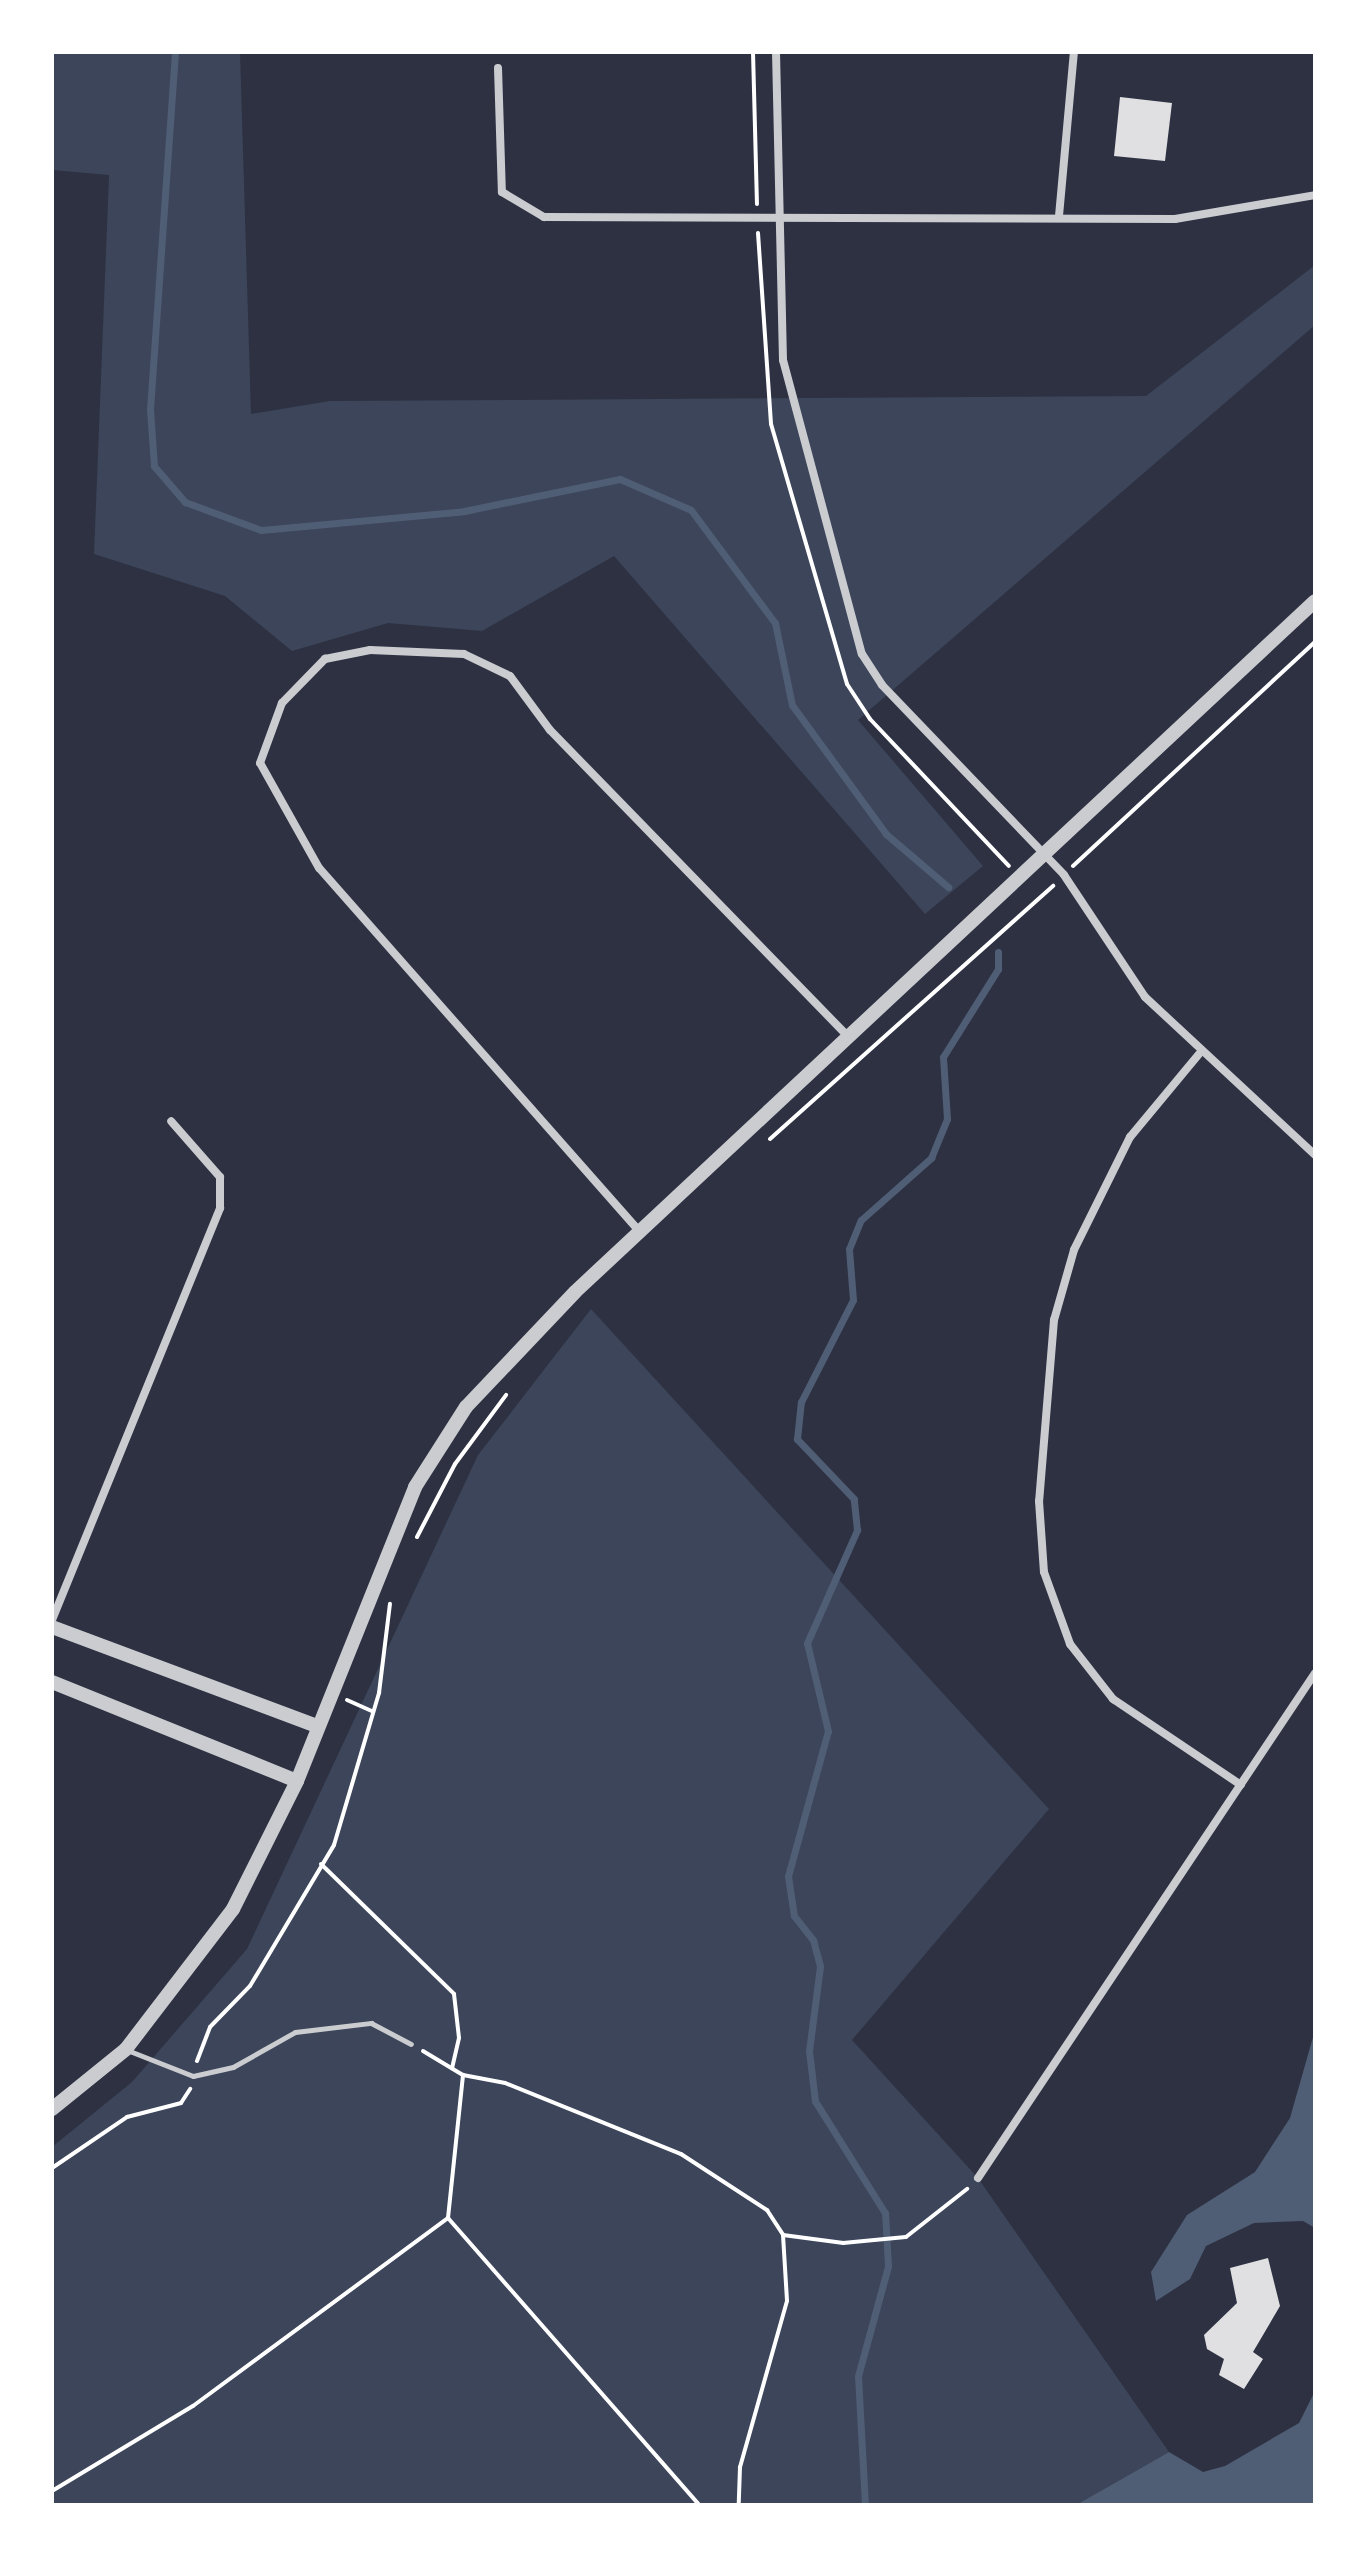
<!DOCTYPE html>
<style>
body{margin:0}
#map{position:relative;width:1367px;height:2557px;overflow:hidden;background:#2d3142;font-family:"Noto Sans",sans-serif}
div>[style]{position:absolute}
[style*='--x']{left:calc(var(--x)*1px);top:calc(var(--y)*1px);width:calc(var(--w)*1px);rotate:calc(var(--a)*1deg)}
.green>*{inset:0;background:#3c4559}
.water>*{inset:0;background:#4f5d75}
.stream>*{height:7px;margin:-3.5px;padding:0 3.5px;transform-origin:3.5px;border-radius:3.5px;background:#4f5d75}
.building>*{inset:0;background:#e0e0e3}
.path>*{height:4px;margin:-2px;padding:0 2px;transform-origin:2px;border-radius:2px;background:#fff}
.service>*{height:5px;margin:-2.5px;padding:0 2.5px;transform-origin:2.5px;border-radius:2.5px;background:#caccd0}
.minor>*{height:8px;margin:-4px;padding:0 4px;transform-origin:4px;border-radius:4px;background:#caccd0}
.tertiary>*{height:14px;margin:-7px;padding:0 7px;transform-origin:7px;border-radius:7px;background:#caccd0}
span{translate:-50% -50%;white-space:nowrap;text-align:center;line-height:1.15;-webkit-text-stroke:7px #fff;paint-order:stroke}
.frame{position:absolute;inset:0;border:54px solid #fff;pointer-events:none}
</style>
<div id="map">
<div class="green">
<div style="clip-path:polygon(52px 52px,240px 52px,251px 414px,330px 401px,1146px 396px,1315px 265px,1315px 325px,858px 720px,983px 866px,925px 914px,614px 556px,482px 631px,388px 623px,292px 651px,225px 596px,94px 554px,109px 175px,52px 170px)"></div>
<div style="clip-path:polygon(591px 1309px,1049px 1809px,852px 2040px,978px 2178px,1169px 2452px,1076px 2505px,52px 2505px,52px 2147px,132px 2082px,247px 1949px,478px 1455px)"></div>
</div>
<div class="water">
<div style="clip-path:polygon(1315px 2030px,1315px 2228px,1303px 2221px,1254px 2223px,1206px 2246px,1190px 2279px,1156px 2301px,1151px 2272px,1187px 2215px,1255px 2172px,1290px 2118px)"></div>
<div style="clip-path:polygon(1315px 2391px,1315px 2505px,1076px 2505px,1169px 2452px,1203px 2472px,1225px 2466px,1299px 2423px)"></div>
</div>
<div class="stream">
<div style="--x:175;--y:52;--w:358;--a:94"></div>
<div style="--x:150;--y:409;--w:57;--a:86"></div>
<div style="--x:154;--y:466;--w:48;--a:49.3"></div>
<div style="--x:185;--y:502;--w:81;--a:20.2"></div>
<div style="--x:261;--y:530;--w:204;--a:-5.3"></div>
<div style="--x:464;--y:511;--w:159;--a:-11.6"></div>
<div style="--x:620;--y:479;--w:77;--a:23.6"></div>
<div style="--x:691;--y:510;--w:141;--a:53.4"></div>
<div style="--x:775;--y:623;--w:84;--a:78.3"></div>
<div style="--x:792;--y:705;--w:160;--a:53.9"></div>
<div style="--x:886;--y:834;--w:82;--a:40.5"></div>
<div style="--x:865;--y:2505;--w:129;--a:-93.1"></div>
<div style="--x:858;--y:2376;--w:114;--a:-74.7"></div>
<div style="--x:888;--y:2266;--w:53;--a:-93.2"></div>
<div style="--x:885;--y:2213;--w:132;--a:-122"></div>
<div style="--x:815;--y:2101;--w:50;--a:-96.8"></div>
<div style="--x:809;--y:2051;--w:86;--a:-82.6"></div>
<div style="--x:820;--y:1966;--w:27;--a:-105"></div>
<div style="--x:813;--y:1940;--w:31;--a:-128"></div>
<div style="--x:794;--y:1916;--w:40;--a:-98.5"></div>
<div style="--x:788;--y:1876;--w:150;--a:-74.6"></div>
<div style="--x:828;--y:1731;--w:90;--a:-103.4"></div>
<div style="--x:807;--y:1643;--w:124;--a:-66.1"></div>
<div style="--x:857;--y:1530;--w:31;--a:-96"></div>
<div style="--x:854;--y:1499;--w:83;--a:-133.5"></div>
<div style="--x:797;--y:1439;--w:37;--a:-84"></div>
<div style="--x:801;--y:1402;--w:114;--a:-63"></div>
<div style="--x:853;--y:1300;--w:51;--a:-94.5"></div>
<div style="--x:849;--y:1249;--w:31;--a:-68"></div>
<div style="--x:861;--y:1220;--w:94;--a:-41.5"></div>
<div style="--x:931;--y:1158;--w:42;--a:-67.7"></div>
<div style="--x:947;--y:1119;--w:62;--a:-93.7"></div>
<div style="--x:943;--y:1057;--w:104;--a:-58"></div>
<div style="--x:998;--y:969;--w:17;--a:-90"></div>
</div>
<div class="building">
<div style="clip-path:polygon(1120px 97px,1172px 103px,1165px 161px,1114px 156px)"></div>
<div style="clip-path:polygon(1268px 2258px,1280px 2306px,1253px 2352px,1263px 2359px,1244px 2389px,1219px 2375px,1224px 2359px,1207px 2349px,1204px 2335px,1237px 2303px,1230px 2268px)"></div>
</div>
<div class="path">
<div style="--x:753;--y:52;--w:152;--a:88.5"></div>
<div style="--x:758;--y:233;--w:191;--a:86.1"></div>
<div style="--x:771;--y:424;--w:271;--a:73.7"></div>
<div style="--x:847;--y:684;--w:42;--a:56.7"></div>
<div style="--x:870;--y:719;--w:202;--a:46.6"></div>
<div style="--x:1073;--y:866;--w:330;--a:-42.8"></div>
<div style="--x:770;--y:1139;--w:380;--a:-41.8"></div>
<div style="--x:417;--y:1537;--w:82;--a:-62.5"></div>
<div style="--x:455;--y:1464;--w:86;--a:-53.5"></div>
<div style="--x:347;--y:1700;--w:27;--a:24"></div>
<div style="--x:321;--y:1864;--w:186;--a:44.3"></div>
<div style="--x:454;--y:1994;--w:44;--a:83.5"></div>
<div style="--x:459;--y:2038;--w:31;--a:103"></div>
<div style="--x:423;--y:2051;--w:47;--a:31"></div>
<div style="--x:463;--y:2075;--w:43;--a:10.8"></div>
<div style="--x:505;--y:2083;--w:190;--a:22"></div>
<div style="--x:681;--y:2154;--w:103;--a:33.1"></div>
<div style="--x:767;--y:2210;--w:30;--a:57"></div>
<div style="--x:783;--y:2235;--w:66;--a:86.5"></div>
<div style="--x:787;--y:2301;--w:173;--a:105.8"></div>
<div style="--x:740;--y:2467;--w:38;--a:92"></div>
<div style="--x:197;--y:2061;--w:36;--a:-69"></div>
<div style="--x:210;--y:2027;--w:57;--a:-45.7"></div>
<div style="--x:250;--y:1986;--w:164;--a:-59.2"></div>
<div style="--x:334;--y:1845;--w:159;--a:-73.5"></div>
<div style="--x:379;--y:1693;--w:90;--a:-83"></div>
<div style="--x:52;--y:2168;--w:91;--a:-34.2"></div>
<div style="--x:127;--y:2117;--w:56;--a:-14.5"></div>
<div style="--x:181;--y:2103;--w:17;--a:-57"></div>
<div style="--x:448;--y:2218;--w:144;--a:-84"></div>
<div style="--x:783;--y:2235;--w:61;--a:7.6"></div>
<div style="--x:843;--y:2243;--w:63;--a:-5.4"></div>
<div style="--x:906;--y:2237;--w:78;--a:-38.2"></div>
<div style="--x:52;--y:2491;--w:165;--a:-31.1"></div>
<div style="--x:193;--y:2406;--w:317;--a:-36.4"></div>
<div style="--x:448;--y:2218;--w:381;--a:48.8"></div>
</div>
<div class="service">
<div style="--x:127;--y:2050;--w:71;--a:21.5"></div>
<div style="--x:193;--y:2076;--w:41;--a:-12.7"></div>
<div style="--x:233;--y:2067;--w:71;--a:-29.4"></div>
<div style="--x:295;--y:2032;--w:77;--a:-6.8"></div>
<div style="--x:371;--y:2023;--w:45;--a:27.7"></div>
</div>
<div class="minor">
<div style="--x:776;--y:52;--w:308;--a:88.7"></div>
<div style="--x:783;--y:360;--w:304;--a:75"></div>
<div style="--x:862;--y:654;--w:37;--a:57"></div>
<div style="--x:882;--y:685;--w:263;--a:46.2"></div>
<div style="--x:1064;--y:875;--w:146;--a:56.4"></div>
<div style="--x:1145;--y:997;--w:232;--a:42.9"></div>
<div style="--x:498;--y:68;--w:124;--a:88.2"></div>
<div style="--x:502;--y:192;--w:49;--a:30.8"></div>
<div style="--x:544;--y:217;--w:631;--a:0.18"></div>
<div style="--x:1175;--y:219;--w:142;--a:-9.7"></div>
<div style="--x:1059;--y:216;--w:165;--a:-84.8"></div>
<div style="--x:1199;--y:1054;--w:108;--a:129.7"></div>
<div style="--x:1130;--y:1137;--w:126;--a:116.4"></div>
<div style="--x:1074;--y:1250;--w:73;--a:105.9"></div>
<div style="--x:1054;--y:1320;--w:182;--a:94.7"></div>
<div style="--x:1039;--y:1501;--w:71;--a:86"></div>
<div style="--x:1044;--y:1572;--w:77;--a:70.1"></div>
<div style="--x:1070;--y:1644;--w:70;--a:52"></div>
<div style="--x:1113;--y:1699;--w:154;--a:33.9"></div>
<div style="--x:640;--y:1232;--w:485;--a:-131.4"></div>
<div style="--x:319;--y:868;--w:120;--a:-119.3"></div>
<div style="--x:260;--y:763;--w:64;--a:-69.9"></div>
<div style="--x:282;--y:703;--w:62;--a:-45.7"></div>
<div style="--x:325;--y:659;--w:46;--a:-11.3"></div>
<div style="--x:370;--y:650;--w:94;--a:2.4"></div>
<div style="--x:464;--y:654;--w:51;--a:25.6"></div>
<div style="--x:510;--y:676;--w:67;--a:53.5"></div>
<div style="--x:550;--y:730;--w:427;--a:45.8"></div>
<div style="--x:52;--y:1620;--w:445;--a:-67.8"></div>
<div style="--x:220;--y:1208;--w:31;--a:-90"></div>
<div style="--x:220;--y:1177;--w:74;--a:-131.2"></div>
<div style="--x:978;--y:2178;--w:607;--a:-56.28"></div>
</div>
<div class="tertiary">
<div style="--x:52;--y:1627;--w:283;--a:20.5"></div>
<div style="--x:52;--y:1682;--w:264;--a:22"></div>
<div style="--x:52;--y:2109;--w:95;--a:-39"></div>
<div style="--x:126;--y:2049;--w:176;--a:-52.6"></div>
<div style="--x:233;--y:1909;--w:143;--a:-63.4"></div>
<div style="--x:297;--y:1781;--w:317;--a:-68.1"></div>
<div style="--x:415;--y:1487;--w:95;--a:-57.5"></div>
<div style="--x:466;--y:1407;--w:158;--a:-46.5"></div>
<div style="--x:575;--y:1292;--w:1012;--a:-43.04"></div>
</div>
<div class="frame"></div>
</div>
